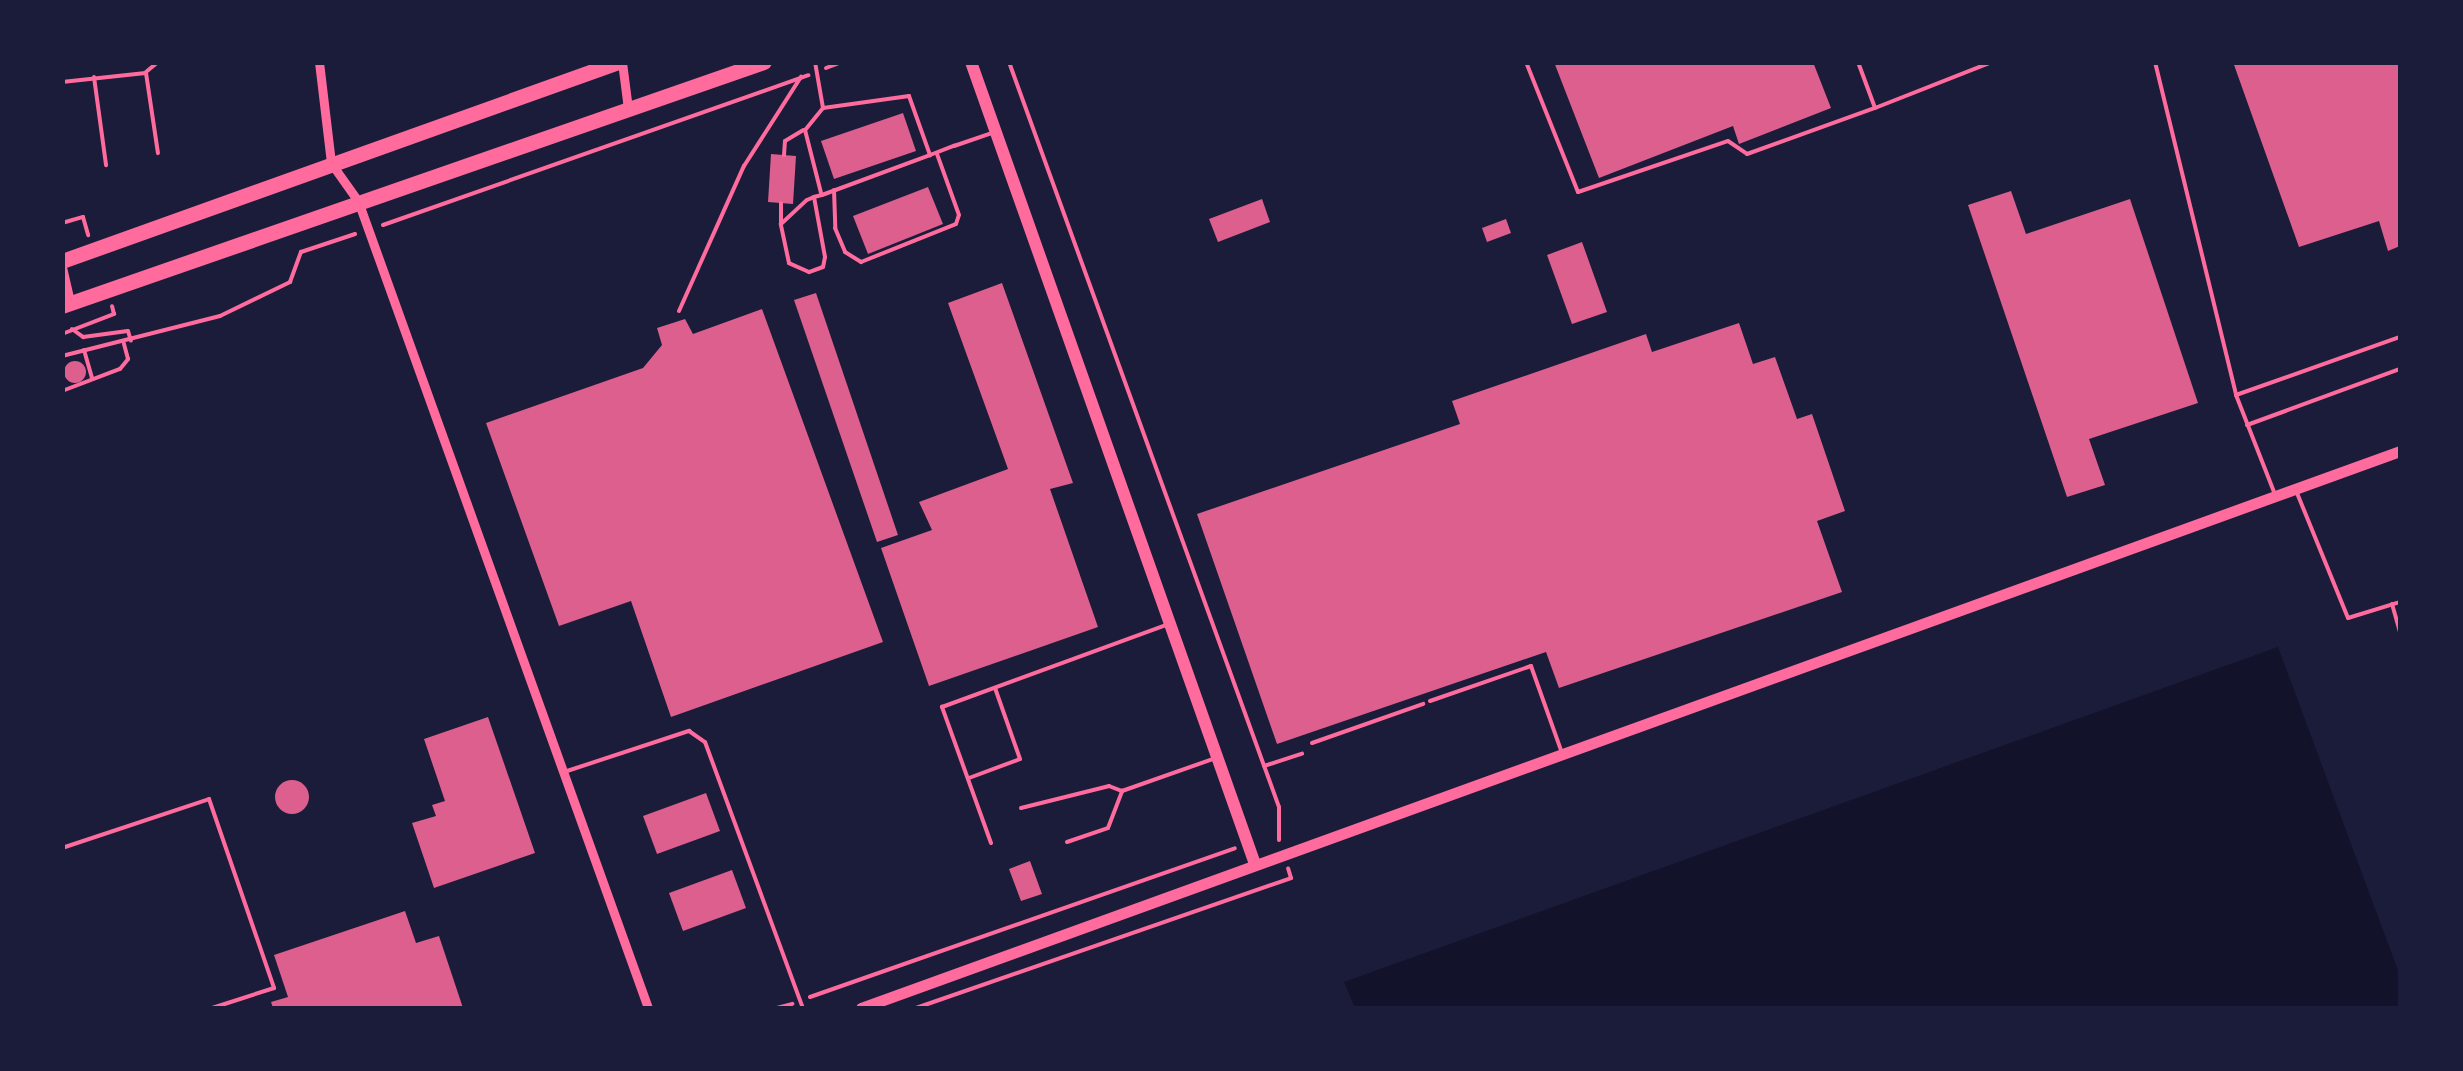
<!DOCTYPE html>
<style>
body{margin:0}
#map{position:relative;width:2463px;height:1071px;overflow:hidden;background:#1b1b3a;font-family:"Open Sans",sans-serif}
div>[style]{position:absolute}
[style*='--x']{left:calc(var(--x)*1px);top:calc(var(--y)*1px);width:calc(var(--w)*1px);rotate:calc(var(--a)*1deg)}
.water>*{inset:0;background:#12122b}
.building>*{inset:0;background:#dd5f8e}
.round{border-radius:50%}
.path>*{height:4px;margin:-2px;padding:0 2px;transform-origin:2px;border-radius:2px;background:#ff6b9d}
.service>*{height:4px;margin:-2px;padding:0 2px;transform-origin:2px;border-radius:2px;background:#ff6b9d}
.minor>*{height:9px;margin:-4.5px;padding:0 4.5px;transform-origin:4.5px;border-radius:4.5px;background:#ff6b9d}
.tertiary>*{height:11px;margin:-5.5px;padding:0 5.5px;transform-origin:5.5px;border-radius:5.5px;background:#ff6b9d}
.secondary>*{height:12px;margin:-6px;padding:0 6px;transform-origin:6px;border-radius:6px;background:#ff6b9d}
.trunk>*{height:15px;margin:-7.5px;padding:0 7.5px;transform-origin:7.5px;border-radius:7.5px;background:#ff6b9d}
span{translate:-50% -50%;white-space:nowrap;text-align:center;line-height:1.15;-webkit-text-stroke:10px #1b1b3a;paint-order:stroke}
.frame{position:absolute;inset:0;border:65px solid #1b1b3a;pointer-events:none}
</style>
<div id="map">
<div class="water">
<div style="clip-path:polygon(2278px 647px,2400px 976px,2400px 1008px,1355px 1008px,1344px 982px)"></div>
</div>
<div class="building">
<div style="clip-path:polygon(1554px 62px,1813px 62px,1831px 108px,1739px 144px,1733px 126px,1599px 178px)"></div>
<div style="clip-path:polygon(2233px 62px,2400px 62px,2400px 246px,2388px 251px,2379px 221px,2299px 247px)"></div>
<div style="clip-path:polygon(903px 113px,916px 151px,834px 179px,821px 141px)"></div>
<div style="clip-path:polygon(771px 154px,796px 156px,793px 204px,768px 202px)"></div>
<div style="clip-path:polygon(928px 187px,943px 224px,868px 254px,853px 216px)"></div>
<div style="clip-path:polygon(2011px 191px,2026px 234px,2130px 199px,2198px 403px,2089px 439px,2105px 485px,2067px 497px,1968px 205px)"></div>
<div style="clip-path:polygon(1262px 199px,1270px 222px,1218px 242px,1209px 219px)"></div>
<div style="clip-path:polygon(1506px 219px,1511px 233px,1487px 242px,1482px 228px)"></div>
<div style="clip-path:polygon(1582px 242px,1607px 312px,1572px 324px,1547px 255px)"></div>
<div style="clip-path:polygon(1002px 283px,1073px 483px,1050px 489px,1098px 627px,929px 686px,881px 548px,932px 530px,919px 502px,1008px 469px,948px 303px)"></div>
<div style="clip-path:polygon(816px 293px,898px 535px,877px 542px,794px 300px)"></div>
<div style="clip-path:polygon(762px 309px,883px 642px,671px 717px,631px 601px,559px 626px,486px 423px,643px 368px,662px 345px,657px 328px,685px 319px,693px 334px)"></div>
<div style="clip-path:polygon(1739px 323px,1753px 364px,1775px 357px,1797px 419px,1812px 414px,1845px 511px,1817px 521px,1842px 592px,1559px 688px,1546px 652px,1277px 744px,1197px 514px,1460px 424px,1452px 401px,1646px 334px,1652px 352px)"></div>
<div class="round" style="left:64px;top:361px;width:22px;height:22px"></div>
<div style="clip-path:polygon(488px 717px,535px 853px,434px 888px,412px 823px,436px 816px,432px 805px,445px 801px,424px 739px)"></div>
<div class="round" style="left:275px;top:780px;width:34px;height:34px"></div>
<div style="clip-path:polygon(706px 793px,720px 831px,657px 854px,643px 816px)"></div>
<div style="clip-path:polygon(1030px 861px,1042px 894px,1021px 901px,1009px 869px)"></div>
<div style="clip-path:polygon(732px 870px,746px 908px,683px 931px,669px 893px)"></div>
<div style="clip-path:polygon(405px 911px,416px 943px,439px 936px,463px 1008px,273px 1008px,271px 1002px,288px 997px,274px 955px)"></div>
</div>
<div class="path">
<div style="--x:1009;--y:62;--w:792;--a:70.08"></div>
<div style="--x:1279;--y:807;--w:33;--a:90"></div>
<div style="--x:826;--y:68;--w:17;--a:-21"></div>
<div style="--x:62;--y:223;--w:22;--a:-16"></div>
<div style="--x:83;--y:217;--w:19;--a:74"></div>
<div style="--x:383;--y:225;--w:451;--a:-19.4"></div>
<div style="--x:679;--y:311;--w:159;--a:-65.9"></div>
<div style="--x:744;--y:166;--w:106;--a:-57.4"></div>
<div style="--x:72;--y:329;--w:14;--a:36"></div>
<div style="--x:83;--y:337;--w:45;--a:-7.6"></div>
<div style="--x:128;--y:331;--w:10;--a:73"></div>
<div style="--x:62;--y:334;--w:56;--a:-21"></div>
<div style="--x:114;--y:314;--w:8;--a:-104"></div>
<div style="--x:84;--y:350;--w:29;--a:74"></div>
<div style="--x:62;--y:356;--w:163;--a:-14.2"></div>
<div style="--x:220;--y:316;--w:78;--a:-25.9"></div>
<div style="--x:290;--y:282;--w:32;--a:-70"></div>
<div style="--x:301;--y:252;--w:57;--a:-18.4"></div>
<div style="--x:62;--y:391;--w:62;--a:-20.8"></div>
<div style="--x:120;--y:369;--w:13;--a:-51"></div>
<div style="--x:128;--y:359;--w:16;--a:-105"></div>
<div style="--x:1264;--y:766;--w:40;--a:-18"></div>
<div style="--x:810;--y:997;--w:450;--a:-19.3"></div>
<div style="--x:777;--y:1008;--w:16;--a:-15"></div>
<div style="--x:916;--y:1008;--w:397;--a:-19.1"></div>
<div style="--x:1291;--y:878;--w:10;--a:-107"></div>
</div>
<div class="service">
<div style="--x:815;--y:62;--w:47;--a:80.1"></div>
<div style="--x:823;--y:108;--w:28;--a:129"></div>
<div style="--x:805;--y:130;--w:65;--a:75.7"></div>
<div style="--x:1526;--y:62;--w:140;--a:68.2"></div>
<div style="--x:1578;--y:192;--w:158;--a:-18.8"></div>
<div style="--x:1728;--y:141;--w:23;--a:34"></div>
<div style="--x:1747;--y:154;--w:136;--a:-19.8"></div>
<div style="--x:1858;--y:62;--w:49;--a:69.7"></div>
<div style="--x:1875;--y:108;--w:126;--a:-21.5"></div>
<div style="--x:2155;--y:62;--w:343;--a:76.3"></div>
<div style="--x:2236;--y:395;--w:104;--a:68.6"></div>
<div style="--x:146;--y:72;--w:16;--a:-40"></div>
<div style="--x:94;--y:77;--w:89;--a:82.2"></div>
<div style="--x:62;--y:82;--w:84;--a:-6.1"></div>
<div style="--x:146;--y:73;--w:81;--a:81.5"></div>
<div style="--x:823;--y:108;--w:87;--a:-7.9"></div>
<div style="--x:909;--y:96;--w:63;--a:70.4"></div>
<div style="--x:784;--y:155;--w:14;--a:-86"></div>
<div style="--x:785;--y:141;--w:21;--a:-31"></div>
<div style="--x:834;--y:190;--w:38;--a:88"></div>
<div style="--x:835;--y:228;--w:26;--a:67"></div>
<div style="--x:845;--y:252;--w:19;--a:32"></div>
<div style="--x:861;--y:262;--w:102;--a:-21.8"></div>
<div style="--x:956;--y:224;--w:9;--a:-72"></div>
<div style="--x:959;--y:215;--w:65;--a:-109.8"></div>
<div style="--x:814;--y:197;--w:61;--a:79.6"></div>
<div style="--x:825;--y:257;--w:10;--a:101"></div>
<div style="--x:823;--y:267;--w:15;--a:160"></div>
<div style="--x:809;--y:272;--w:22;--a:-156"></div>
<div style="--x:789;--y:263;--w:40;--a:-102"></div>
<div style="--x:781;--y:224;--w:35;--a:-43"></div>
<div style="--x:807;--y:200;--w:8;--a:-23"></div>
<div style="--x:814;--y:197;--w:8;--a:-14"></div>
<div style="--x:822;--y:195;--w:115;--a:-20.3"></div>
<div style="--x:930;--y:155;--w:26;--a:-21"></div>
<div style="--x:954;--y:146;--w:39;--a:-19"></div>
<div style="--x:781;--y:224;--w:21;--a:-90"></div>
<div style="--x:2236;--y:395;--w:174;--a:-19.5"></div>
<div style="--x:2247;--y:425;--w:163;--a:-20.1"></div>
<div style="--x:2297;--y:493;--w:135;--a:67.8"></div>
<div style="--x:2348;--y:618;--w:54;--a:-17.1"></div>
<div style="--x:2392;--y:604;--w:29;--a:74"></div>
<div style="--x:1430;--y:701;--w:107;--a:-19.1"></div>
<div style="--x:1531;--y:666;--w:92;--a:70.4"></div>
<div style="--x:1312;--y:743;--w:118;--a:-19.4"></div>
<div style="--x:564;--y:772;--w:132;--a:-18.2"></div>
<div style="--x:689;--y:731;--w:19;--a:35"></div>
<div style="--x:705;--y:742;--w:283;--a:69.8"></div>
<div style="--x:969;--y:778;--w:54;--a:-20.4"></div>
<div style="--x:1020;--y:759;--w:75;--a:-109.4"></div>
<div style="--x:1021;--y:808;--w:91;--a:-14"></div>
<div style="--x:1109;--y:786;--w:14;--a:21"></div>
<div style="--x:1122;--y:791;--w:96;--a:-19.4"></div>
<div style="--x:1067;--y:842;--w:43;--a:-18.9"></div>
<div style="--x:1108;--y:828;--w:40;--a:-69"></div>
<div style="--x:991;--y:843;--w:145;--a:-109.8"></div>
<div style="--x:942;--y:707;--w:239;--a:-20.1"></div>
<div style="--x:62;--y:848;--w:155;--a:-18.4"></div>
<div style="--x:209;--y:799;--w:200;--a:71"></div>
<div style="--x:274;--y:988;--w:65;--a:162.1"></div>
</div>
<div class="minor">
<div style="--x:319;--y:62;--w:102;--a:83.2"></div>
<div style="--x:331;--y:163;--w:47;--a:54.6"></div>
<div style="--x:358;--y:201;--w:858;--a:70.23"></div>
<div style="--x:622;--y:62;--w:47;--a:82.7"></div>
<div style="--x:62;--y:267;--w:37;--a:77"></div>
</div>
<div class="tertiary">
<div style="--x:861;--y:1008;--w:1637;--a:-19.9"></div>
</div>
<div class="secondary">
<div style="--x:971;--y:62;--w:851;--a:70.5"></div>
</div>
<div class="trunk">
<div style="--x:62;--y:261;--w:591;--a:-19.69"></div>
<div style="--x:62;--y:306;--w:743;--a:-19.17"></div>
</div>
<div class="frame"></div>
</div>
